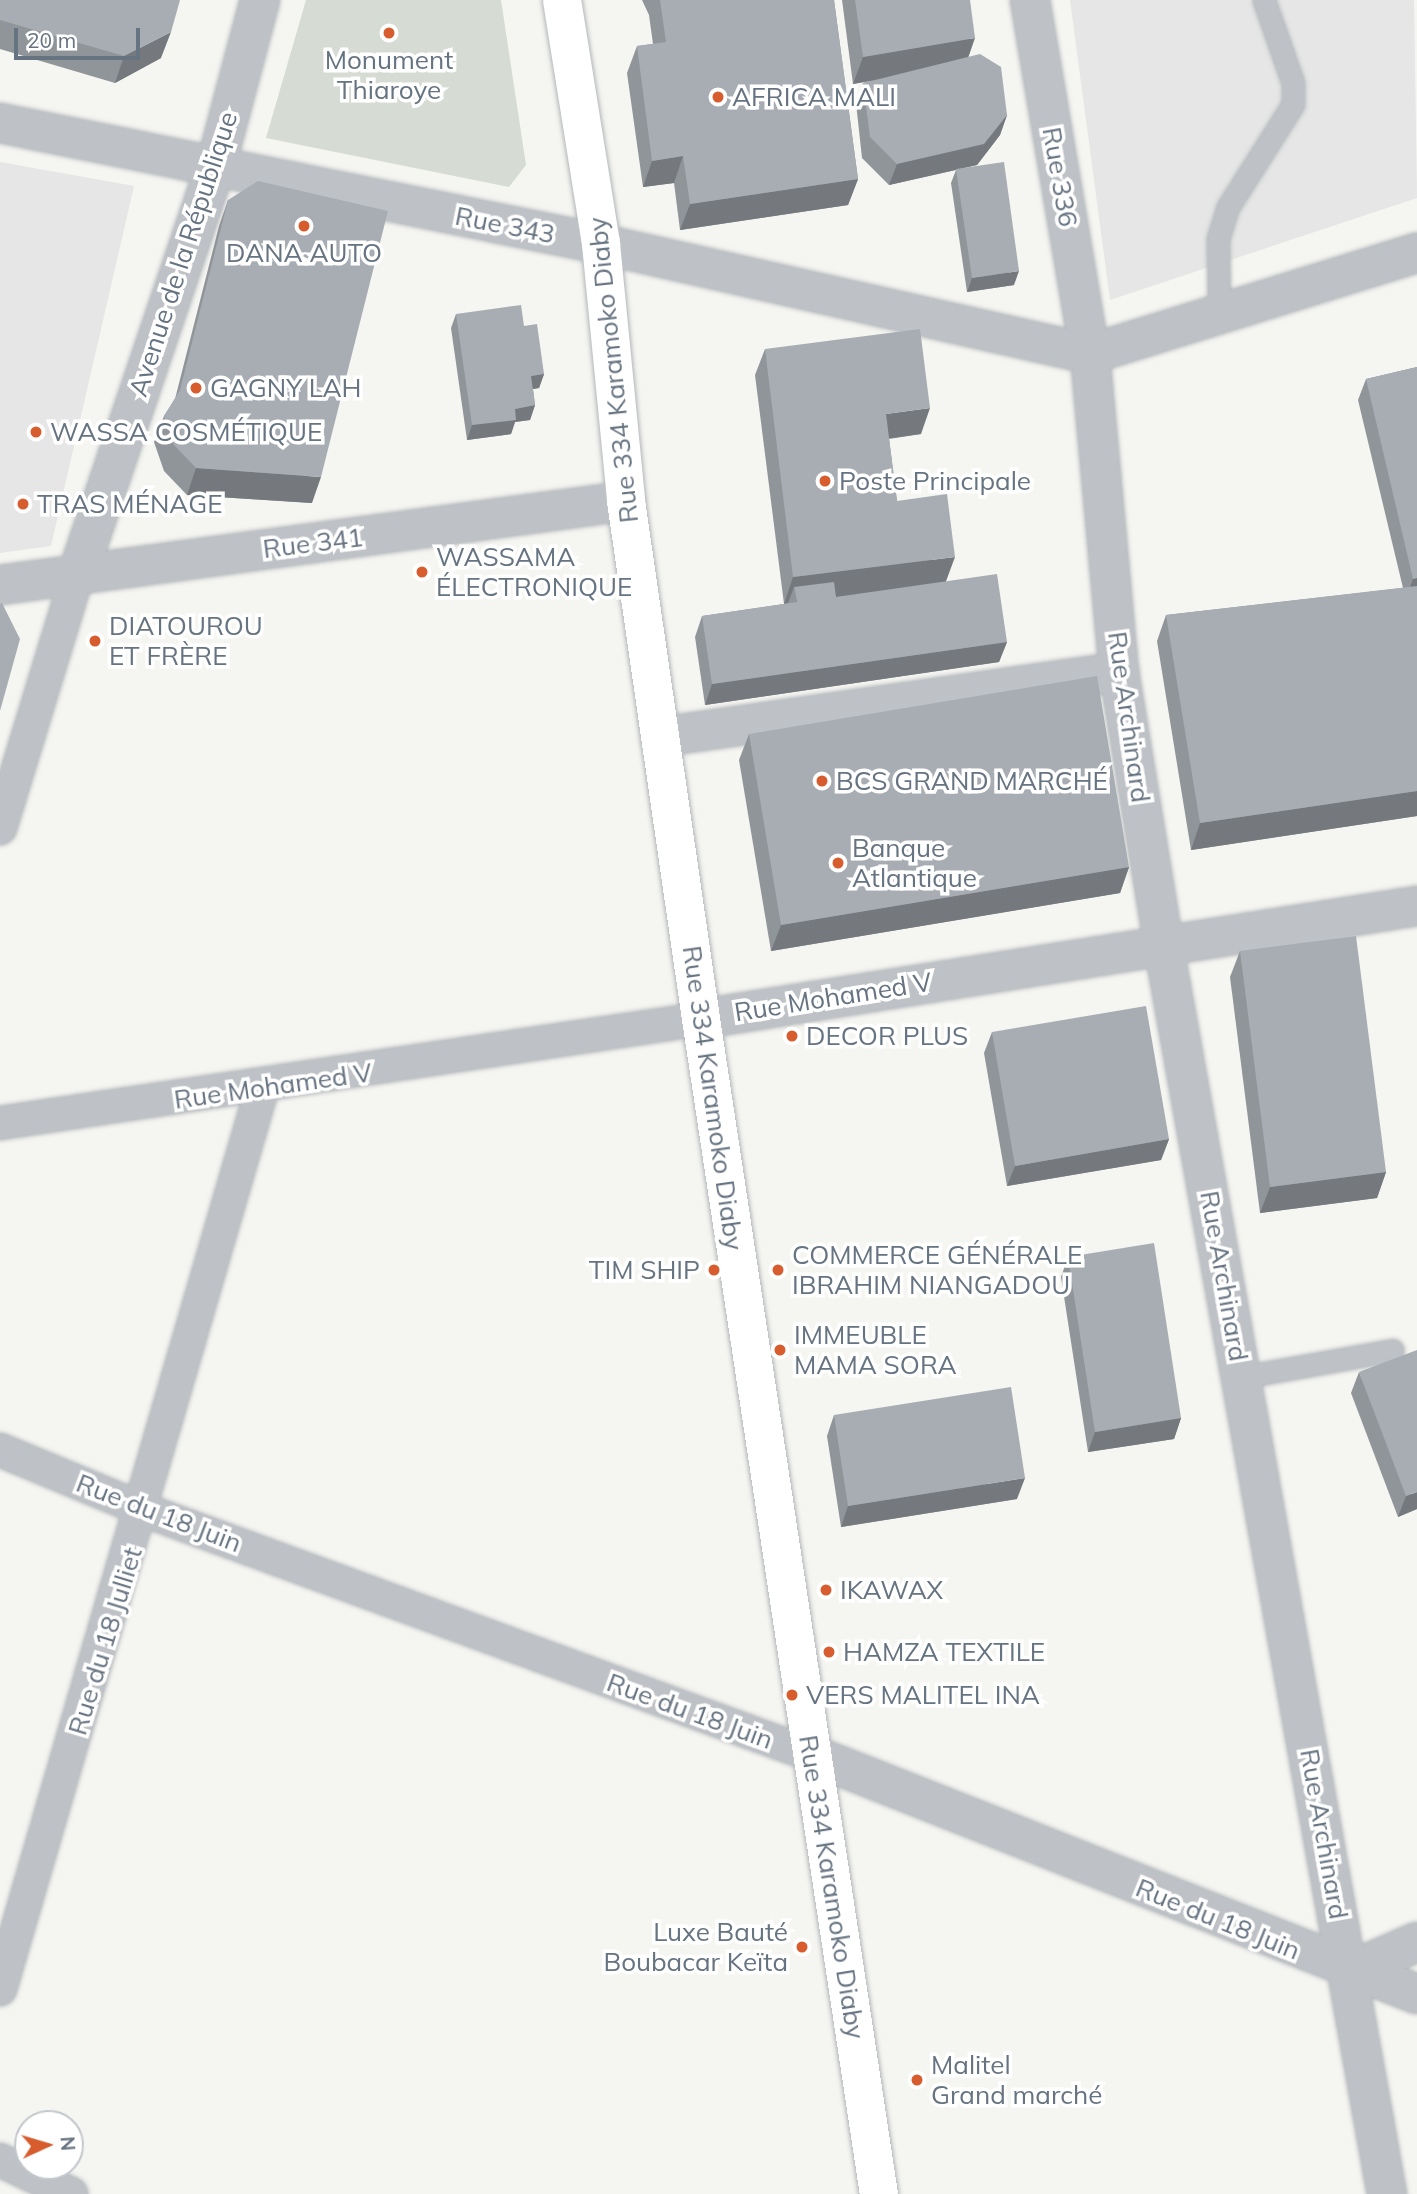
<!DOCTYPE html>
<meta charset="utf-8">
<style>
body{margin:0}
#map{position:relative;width:1417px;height:2194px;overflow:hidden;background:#f5f5f1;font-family:Mulish,sans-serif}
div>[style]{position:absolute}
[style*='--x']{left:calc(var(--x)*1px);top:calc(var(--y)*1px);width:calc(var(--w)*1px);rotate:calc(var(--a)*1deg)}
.built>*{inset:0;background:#e5e6e5}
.green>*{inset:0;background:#d6dbd3}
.roads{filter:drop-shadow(0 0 2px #b3b7bb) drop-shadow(0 0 2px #b3b7bb)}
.service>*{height:21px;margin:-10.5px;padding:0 10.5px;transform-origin:10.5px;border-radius:10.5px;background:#bec1c5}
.pedestrian>*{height:32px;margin:-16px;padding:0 16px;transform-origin:16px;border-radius:16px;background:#bec1c5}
.minor>*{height:38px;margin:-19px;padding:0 19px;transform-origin:19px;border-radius:19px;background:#bec1c5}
.secondary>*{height:38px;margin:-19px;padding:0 19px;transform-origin:19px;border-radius:19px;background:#fff}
.wall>*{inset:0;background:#90959a}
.shaded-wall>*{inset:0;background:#75797d}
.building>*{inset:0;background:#a7adb3}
.dots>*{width:19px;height:19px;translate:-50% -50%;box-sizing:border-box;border:4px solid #fff;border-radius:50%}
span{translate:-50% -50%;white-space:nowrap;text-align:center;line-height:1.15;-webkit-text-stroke:7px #fff;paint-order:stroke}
.poi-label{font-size:26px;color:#667380}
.left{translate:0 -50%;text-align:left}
.right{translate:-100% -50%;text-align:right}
.street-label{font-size:26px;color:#667380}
.north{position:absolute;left:14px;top:2110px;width:70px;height:70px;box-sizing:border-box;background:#fff;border:2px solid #c2c7cc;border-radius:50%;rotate:86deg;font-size:19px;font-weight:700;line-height:28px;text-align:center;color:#667380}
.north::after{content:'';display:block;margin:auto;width:24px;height:32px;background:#d75d2f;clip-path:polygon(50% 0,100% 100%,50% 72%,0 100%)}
.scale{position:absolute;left:14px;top:28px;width:126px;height:32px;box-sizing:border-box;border:4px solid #667380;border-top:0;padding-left:9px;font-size:21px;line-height:24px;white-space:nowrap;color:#667380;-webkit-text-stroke:5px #fff;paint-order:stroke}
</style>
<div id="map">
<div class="built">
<div style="clip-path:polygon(1070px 0,1414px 0,1417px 198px,1110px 300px)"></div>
<div style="clip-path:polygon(0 162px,134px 186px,51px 546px,0 553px)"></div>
</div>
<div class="green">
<div style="clip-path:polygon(306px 0,501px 0,526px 165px,509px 187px,266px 138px)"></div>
</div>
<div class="roads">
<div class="service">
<div style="--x:1219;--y:314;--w:75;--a:-90.8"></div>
<div style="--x:1218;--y:239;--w:34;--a:-73"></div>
<div style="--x:1228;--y:207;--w:122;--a:-57.7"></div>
<div style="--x:1293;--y:104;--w:21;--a:-90"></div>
<div style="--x:1293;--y:83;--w:88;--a:-109.3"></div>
<div style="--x:1242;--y:1377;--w:153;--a:-10.1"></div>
</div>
<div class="pedestrian">
<div style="--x:0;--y:828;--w:267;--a:-73"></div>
<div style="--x:0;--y:1123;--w:709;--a:-8.44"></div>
<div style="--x:0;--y:1450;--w:156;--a:22.6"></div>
<div style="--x:144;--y:1510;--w:712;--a:20.14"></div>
<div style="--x:0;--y:1989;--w:937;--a:-73.77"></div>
<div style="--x:0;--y:2160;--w:79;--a:25.6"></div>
</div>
<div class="minor">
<div style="--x:1030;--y:0;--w:359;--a:80.4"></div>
<div style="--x:1090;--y:354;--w:319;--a:84.8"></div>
<div style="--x:1119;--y:672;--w:274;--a:80.7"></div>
<div style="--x:1163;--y:942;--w:1272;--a:79.86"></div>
<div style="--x:0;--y:123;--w:613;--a:11.38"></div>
<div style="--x:601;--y:244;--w:501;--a:12.68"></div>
<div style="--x:1090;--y:354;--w:342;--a:-17.2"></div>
<div style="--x:78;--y:573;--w:427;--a:-71.3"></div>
<div style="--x:215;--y:169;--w:175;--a:-75.1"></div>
<div style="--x:0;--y:585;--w:632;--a:-7.64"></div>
<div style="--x:660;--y:737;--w:464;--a:-8.1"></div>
<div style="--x:701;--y:1019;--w:725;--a:-8.97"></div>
<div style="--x:812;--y:1755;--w:650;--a:21.56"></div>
<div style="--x:1349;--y:1972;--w:74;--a:-23.8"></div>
</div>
<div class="secondary">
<div style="--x:562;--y:0;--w:247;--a:80.9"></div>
<div style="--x:601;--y:244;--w:258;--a:84.4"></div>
<div style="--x:626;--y:501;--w:523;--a:81.76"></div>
<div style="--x:701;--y:1019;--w:1188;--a:81.39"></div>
</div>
</div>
<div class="wall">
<div style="clip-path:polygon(0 0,161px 58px,115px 83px,0 49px)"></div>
<div style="clip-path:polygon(642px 0,834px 0,858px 179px,848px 205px,680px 230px,674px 183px,643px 187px,627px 73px,637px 46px,653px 44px,649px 15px)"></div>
<div style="clip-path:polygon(842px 0,970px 0,968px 57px,1007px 115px,1000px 135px,977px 165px,964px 168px,1014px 285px,967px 292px,951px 183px,956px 170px,889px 185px,862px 158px,856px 103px,863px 83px,874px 80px,853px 84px)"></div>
<div style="clip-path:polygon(228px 200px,312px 503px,187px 495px,164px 471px,154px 442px,164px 416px,175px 399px,219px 226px)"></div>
<div style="clip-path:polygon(456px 314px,524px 326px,544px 374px,539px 388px,533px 389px,535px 405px,530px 420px,515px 422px,511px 434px,467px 440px,451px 328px)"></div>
<div style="clip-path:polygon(765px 349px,921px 434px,889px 439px,897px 501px,946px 582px,1007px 642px,999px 662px,705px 705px,695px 637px,702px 616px,784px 604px,755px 375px)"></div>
<div style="clip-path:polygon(1417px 367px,1417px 816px,1191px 850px,1157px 641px,1166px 615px,1403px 588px,1358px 400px,1366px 379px)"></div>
<div style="clip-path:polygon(749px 734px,1129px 867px,1120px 893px,771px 951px,739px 760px)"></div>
<div style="clip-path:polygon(1240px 951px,1386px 1172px,1377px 1198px,1260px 1213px,1230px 977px)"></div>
<div style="clip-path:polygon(992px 1032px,1169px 1139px,1161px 1160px,1007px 1186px,984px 1053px)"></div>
<div style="clip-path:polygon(1068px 1257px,1181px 1418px,1174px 1439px,1088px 1452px,1061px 1277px)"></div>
<div style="clip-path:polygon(1359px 1372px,1417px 1509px,1398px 1517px,1351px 1393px)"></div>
<div style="clip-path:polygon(834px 1415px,1017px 1499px,841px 1527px,827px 1436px)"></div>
</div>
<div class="shaded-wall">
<div style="clip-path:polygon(171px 32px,161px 58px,115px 83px,124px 56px)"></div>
<div style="clip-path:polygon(975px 38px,966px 64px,853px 84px,863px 57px)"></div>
<div style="clip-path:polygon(1007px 115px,1000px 135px,977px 165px,889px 185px,897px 164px)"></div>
<div style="clip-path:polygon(683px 156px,674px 183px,643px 187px,652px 161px)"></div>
<div style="clip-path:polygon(858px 179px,848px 205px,680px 230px,690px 204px)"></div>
<div style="clip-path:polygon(1019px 271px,1014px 285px,967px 292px,972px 278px)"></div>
<div style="clip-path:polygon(544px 374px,539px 388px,526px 390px,531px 376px)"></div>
<div style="clip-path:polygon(535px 405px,530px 420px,515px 422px,511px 434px,467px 440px,472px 425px,515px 409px)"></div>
<div style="clip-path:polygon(930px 408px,921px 434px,877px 440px,886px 414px)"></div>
<div style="clip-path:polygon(196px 468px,321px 477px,312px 503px,187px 495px)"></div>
<div style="clip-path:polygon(955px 557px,945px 584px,797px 602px,794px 587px,788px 603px,784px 604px,793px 577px)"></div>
<div style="clip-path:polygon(1417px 578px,1417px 597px,1406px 599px,1413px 579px)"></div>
<div style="clip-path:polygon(1007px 642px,999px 662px,705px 705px,712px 684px)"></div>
<div style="clip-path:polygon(1417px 791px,1417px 816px,1191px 850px,1200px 823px)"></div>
<div style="clip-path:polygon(1129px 867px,1120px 893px,771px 951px,781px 925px)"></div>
<div style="clip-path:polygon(1169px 1139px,1161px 1160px,1007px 1186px,1015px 1166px)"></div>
<div style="clip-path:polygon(1386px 1172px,1377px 1198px,1260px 1213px,1270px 1187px)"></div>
<div style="clip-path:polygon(1181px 1418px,1174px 1439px,1088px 1452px,1095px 1432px)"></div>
<div style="clip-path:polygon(1025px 1478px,1017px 1499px,841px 1527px,848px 1506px)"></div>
<div style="clip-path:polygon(1417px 1492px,1417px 1509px,1398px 1517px,1406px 1496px)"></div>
</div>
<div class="building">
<div style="clip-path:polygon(0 0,180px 0,171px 32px,124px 56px,0 20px)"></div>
<div style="clip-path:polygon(660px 0,834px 0,858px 179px,690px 204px,683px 156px,652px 161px,637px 46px,666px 42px)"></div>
<div style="clip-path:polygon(855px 0,970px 0,975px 38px,863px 57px)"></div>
<div style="clip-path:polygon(980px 54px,1001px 67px,1007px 115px,984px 144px,897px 164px,870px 137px,863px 83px)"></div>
<div style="clip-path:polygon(1004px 162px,1019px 271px,972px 278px,956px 169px)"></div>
<div style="clip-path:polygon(258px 181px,388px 211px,321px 477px,196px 468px,174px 445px,164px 416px,180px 390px,228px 200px)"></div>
<div style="clip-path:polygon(521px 305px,524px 326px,537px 324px,544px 374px,531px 376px,535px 405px,515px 409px,516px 420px,472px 425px,456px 314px)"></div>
<div style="clip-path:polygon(920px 329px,930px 408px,886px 414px,897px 501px,947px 494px,955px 557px,793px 577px,765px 349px)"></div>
<div style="clip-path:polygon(1417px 367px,1417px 578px,1413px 579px,1366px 379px)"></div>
<div style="clip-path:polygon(997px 574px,1007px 642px,712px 684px,702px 616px,797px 602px,794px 587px,834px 582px,836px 597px)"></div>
<div style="clip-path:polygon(1417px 586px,1417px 791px,1200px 823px,1166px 615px)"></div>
<div style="clip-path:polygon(2px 603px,20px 639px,0 711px,0 604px)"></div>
<div style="clip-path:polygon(1097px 676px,1129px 867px,781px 925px,749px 734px)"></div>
<div style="clip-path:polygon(1356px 936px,1386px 1172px,1270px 1187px,1240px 951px)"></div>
<div style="clip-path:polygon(1146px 1006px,1169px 1139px,1015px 1166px,992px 1032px)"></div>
<div style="clip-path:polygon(1154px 1243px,1181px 1418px,1095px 1432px,1068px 1257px)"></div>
<div style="clip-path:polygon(1417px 1350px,1417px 1492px,1406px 1496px,1359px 1372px)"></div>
<div style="clip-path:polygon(1011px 1387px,1025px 1478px,848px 1506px,834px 1415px)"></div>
</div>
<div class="dots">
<div style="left:389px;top:33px;background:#d75d2f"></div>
<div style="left:718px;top:97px;background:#d75d2f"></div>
<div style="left:304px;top:226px;background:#d75d2f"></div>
<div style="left:196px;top:388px;background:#d75d2f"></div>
<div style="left:36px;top:432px;background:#d75d2f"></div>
<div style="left:825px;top:481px;background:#d75d2f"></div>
<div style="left:23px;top:504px;background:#d75d2f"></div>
<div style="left:422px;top:572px;background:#d75d2f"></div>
<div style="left:95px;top:641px;background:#d75d2f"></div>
<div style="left:822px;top:781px;background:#d75d2f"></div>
<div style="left:838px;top:863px;background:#d75d2f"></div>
<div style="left:792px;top:1036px;background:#d75d2f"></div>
<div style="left:714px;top:1270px;background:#d75d2f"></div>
<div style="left:778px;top:1270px;background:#d75d2f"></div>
<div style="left:780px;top:1350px;background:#d75d2f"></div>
<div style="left:826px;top:1590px;background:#d75d2f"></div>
<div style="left:829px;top:1652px;background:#d75d2f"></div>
<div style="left:792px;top:1695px;background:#d75d2f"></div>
<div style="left:802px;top:1947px;background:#d75d2f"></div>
<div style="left:917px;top:2080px;background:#d75d2f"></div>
</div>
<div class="poi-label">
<span style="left:389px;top:75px">Monument<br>Thiaroye</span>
<span class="left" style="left:732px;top:97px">AFRICA MALI</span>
<span style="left:304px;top:253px">DANA AUTO</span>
<span class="left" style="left:210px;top:388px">GAGNY LAH</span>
<span class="left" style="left:50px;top:432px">WASSA COSMÉTIQUE</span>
<span class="left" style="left:839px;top:481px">Poste Principale</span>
<span class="left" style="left:37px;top:504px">TRAS MÉNAGE</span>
<span class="left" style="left:436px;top:572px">WASSAMA<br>ÉLECTRONIQUE</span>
<span class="left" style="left:109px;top:641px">DIATOUROU<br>ET FRÈRE</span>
<span class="left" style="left:836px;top:781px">BCS GRAND MARCHÉ</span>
<span class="left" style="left:852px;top:863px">Banque<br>Atlantique</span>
<span class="left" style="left:806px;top:1036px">DECOR PLUS</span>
<span class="left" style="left:792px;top:1270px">COMMERCE GÉNÉRALE<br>IBRAHIM NIANGADOU</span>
<span class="right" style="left:700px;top:1270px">TIM SHIP</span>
<span class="left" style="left:794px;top:1350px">IMMEUBLE<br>MAMA SORA</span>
<span class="left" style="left:840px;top:1590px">IKAWAX</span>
<span class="left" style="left:843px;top:1652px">HAMZA TEXTILE</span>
<span class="left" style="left:806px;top:1695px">VERS MALITEL INA</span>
<span class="right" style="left:788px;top:1947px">Luxe Bauté<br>Boubacar Keïta</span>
<span class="left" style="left:931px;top:2080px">Malitel<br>Grand marché</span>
</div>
<div class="street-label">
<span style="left:1060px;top:177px;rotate:80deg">Rue 336</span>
<span style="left:505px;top:225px;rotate:11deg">Rue 343</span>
<span style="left:183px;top:254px;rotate:-72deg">Avenue de la République</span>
<span style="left:613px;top:370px;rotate:-96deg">Rue 334 Karamoko Diaby</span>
<span style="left:313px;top:543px;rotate:-7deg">Rue 341</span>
<span style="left:1129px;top:717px;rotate:82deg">Rue Archinard</span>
<span style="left:833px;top:997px;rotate:-9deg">Rue Mohamed V</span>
<span style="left:273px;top:1086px;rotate:-8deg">Rue Mohamed V</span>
<span style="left:713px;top:1098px;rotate:82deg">Rue 334 Karamoko Diaby</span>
<span style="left:1224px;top:1276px;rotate:80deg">Rue Archinard</span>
<span style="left:159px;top:1513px;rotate:21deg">Rue du 18 Juin</span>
<span style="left:105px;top:1641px;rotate:-73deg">Rue du 18 Julliet</span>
<span style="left:690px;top:1711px;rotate:20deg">Rue du 18 Juin</span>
<span style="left:1324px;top:1834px;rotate:80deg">Rue Archinard</span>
<span style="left:832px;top:1887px;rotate:81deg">Rue 334 Karamoko Diaby</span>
<span style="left:1218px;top:1919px;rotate:22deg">Rue du 18 Juin</span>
</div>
<div class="north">N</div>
<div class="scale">20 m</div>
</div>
